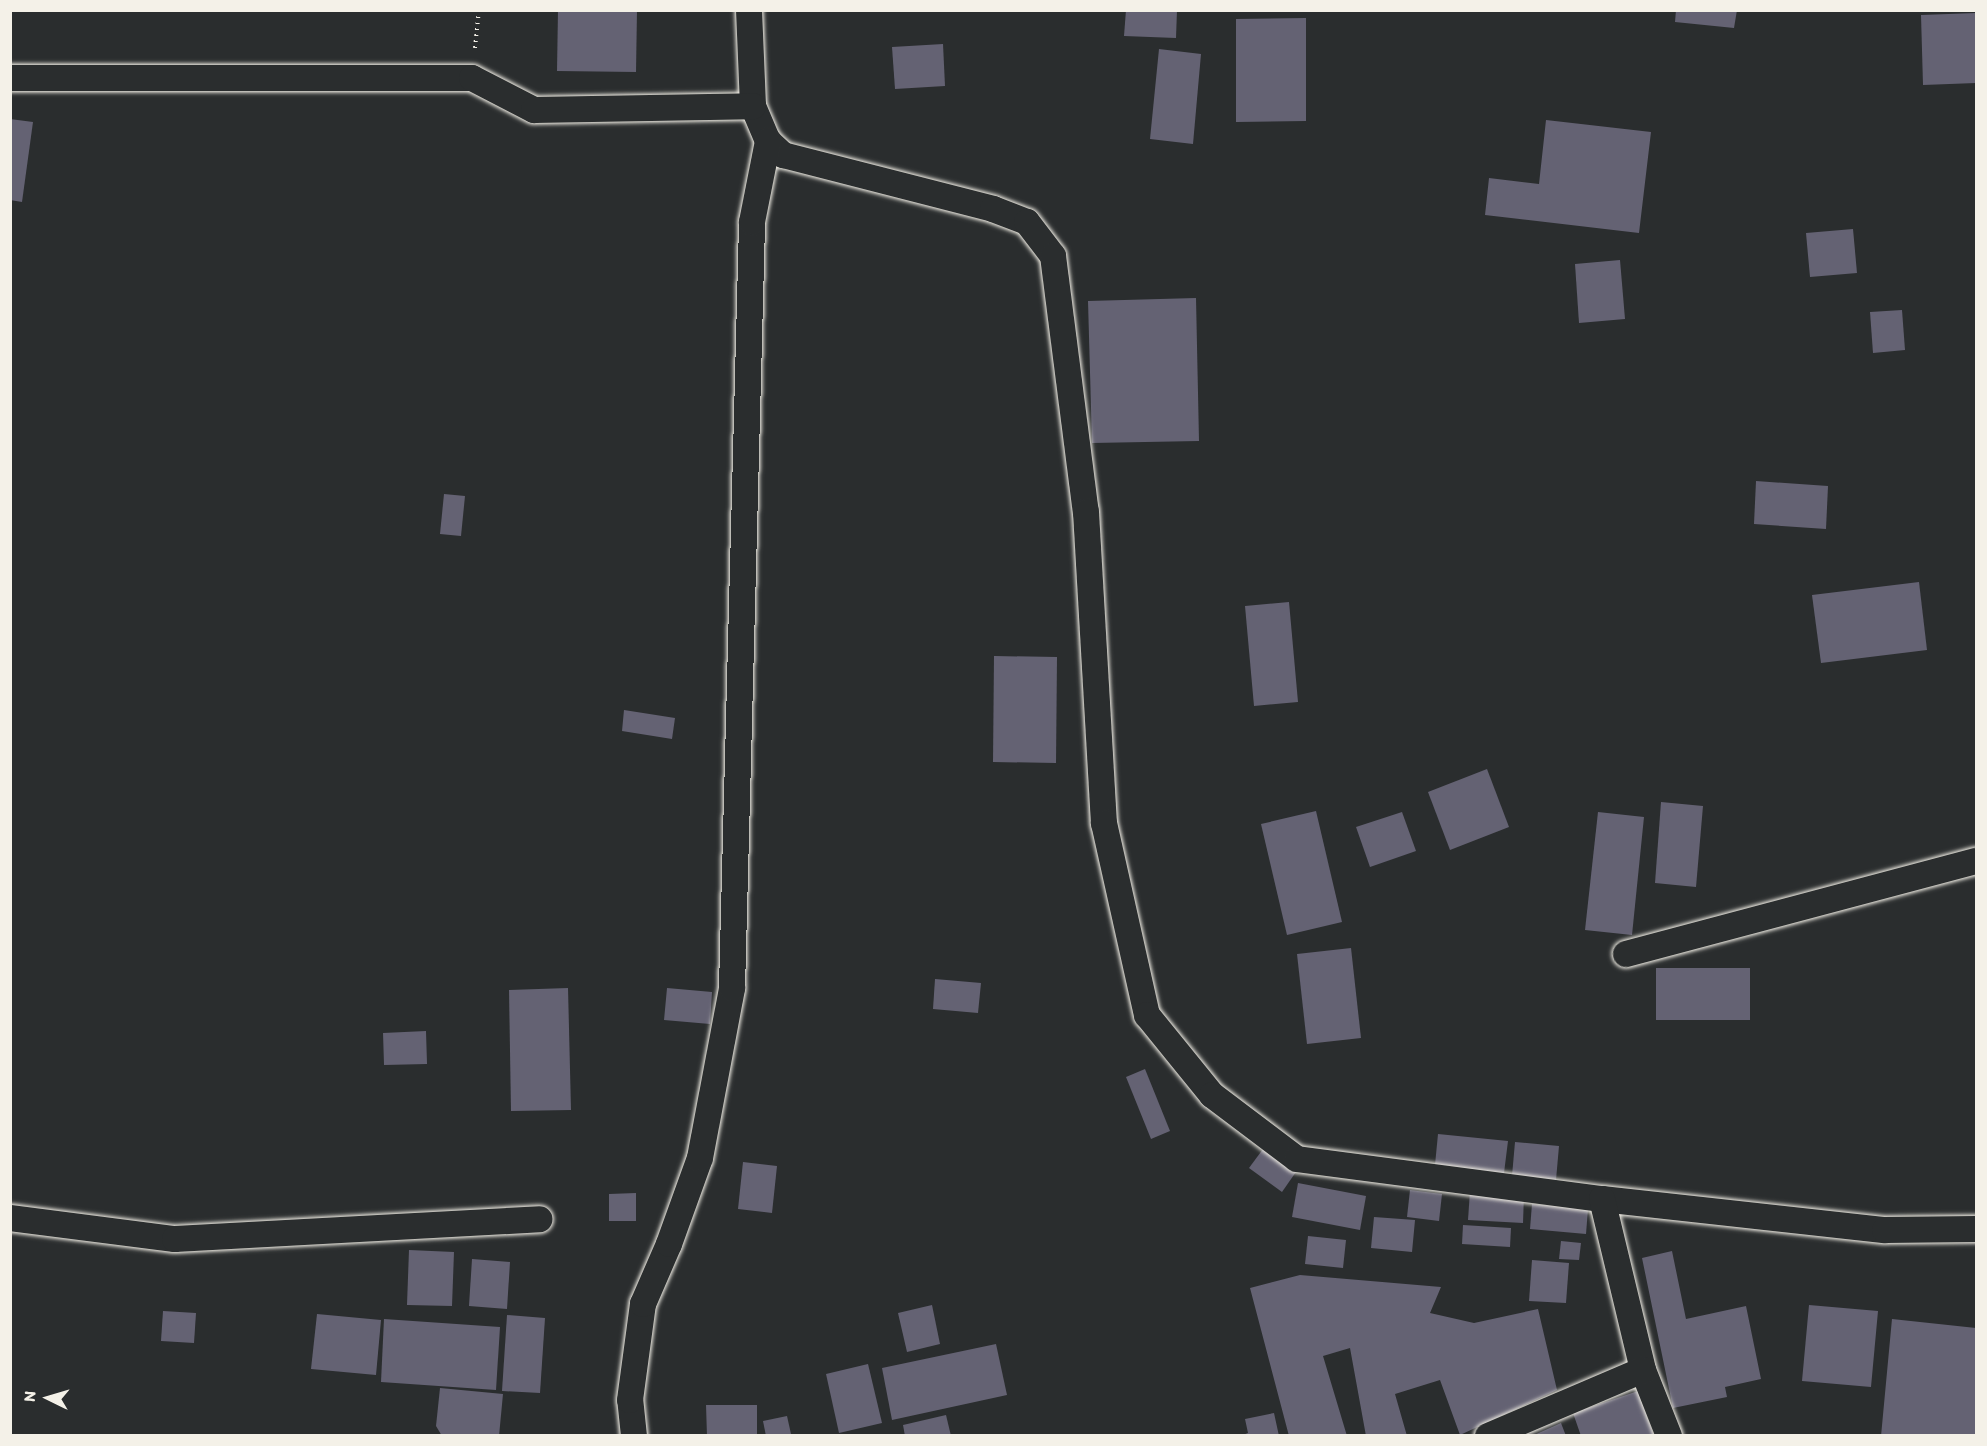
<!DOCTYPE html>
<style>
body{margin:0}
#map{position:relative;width:1987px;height:1446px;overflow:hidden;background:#2a2d2e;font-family:Itim,sans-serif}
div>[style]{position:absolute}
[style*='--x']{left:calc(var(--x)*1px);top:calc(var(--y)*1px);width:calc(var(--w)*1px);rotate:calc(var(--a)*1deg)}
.building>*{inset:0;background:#646273}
.path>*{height:4px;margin-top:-2px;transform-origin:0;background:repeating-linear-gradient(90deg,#f4f1e8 0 1.5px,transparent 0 6px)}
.roads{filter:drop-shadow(0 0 2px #f4f1e8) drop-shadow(0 0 2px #f4f1e8)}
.street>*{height:26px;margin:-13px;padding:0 13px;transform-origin:13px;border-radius:13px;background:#2a2d2e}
span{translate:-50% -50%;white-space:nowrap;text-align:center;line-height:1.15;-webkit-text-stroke:5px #2a2d2e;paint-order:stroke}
.frame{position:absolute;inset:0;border:12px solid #f4f1e8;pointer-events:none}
.north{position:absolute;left:18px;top:1368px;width:60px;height:60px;-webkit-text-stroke:4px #2a2d2e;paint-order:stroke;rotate:275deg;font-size:16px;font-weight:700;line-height:24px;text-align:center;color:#f4f1e8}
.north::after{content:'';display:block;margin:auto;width:21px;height:27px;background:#f4f1e8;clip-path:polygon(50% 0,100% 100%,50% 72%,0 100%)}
</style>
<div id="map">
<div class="building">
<div style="clip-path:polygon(558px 10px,637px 10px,636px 72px,557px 71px)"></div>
<div style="clip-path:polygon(1126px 10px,1177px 10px,1176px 38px,1124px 36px)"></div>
<div style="clip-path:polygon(1676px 10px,1737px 10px,1734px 28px,1675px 22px)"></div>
<div style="clip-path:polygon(1976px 13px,1976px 83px,1923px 85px,1921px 15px)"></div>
<div style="clip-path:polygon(1306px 18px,1306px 121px,1236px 122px,1236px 19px)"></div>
<div style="clip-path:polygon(943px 44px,945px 86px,895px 89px,892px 47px)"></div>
<div style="clip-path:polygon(1159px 49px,1201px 54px,1193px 144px,1150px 139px)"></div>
<div style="clip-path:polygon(10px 119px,33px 122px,22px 202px,10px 200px)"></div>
<div style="clip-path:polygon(1546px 120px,1651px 132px,1639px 233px,1485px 215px,1489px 178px,1539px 184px)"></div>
<div style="clip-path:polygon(1853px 229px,1857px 273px,1810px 277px,1806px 233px)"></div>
<div style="clip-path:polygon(1620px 260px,1625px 319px,1579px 323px,1575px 264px)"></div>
<div style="clip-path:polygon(1196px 298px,1199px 441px,1092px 443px,1088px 301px)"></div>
<div style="clip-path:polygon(1902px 310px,1905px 350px,1873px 353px,1870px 312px)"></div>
<div style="clip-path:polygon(1756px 481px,1828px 486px,1826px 529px,1754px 524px)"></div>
<div style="clip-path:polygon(444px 494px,465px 496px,461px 536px,440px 534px)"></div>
<div style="clip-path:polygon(1919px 582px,1927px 650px,1821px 663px,1812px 595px)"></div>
<div style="clip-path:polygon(1289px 602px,1298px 702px,1254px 706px,1245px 606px)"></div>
<div style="clip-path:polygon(994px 656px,1057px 657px,1056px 763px,993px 762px)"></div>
<div style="clip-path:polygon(624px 710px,675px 718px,672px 739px,622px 731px)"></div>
<div style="clip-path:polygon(1487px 769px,1509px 827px,1450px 850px,1428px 792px)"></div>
<div style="clip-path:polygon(1661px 802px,1703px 806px,1696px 887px,1655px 883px)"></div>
<div style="clip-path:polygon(1316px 811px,1342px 922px,1287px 935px,1261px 824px)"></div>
<div style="clip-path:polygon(1402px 812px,1416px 851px,1370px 867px,1356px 827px)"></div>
<div style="clip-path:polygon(1598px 812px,1644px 817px,1632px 935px,1585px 930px)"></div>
<div style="clip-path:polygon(1351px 948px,1361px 1038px,1307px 1044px,1297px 954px)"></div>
<div style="clip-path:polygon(1656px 968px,1750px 968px,1750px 1020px,1656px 1020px)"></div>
<div style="clip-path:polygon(935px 979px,981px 983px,978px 1013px,933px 1009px)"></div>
<div style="clip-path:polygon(568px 988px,571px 1110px,511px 1111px,509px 990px)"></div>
<div style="clip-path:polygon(667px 988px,712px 992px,710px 1024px,664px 1020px)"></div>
<div style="clip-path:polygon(426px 1031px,427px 1064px,384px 1065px,383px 1033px)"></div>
<div style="clip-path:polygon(1145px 1069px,1170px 1131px,1151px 1139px,1126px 1077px)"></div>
<div style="clip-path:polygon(1438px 1134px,1508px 1141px,1504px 1173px,1435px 1165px)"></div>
<div style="clip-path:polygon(1515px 1142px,1559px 1146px,1556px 1180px,1512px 1176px)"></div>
<div style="clip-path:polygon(1266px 1145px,1298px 1169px,1282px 1192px,1249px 1168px)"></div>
<div style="clip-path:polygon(743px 1162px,777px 1166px,772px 1213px,738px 1209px)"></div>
<div style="clip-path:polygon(1298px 1183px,1366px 1196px,1360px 1230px,1292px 1217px)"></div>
<div style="clip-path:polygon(1410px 1190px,1442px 1194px,1439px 1221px,1407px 1217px)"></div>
<div style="clip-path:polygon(1470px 1191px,1524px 1194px,1523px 1223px,1468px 1220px)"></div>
<div style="clip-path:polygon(636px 1193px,636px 1221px,609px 1221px,609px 1194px)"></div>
<div style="clip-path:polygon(1532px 1204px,1588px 1209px,1586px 1234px,1530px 1229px)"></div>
<div style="clip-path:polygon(1374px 1217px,1415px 1220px,1412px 1252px,1371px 1248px)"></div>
<div style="clip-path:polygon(1463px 1225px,1511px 1228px,1510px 1247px,1462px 1244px)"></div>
<div style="clip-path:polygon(1308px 1236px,1346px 1240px,1343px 1268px,1305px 1264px)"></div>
<div style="clip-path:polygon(1561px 1241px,1581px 1243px,1579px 1260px,1559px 1259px)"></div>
<div style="clip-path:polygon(409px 1250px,454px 1252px,452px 1306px,407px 1305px)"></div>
<div style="clip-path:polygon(1672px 1251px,1686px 1319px,1746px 1306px,1761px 1379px,1725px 1387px,1727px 1397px,1673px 1408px,1642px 1258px)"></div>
<div style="clip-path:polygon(472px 1259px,510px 1262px,507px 1309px,469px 1306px)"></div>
<div style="clip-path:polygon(1532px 1260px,1569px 1263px,1566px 1303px,1529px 1301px)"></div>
<div style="clip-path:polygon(1300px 1275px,1441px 1287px,1430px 1313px,1474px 1323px,1538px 1309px,1557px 1390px,1460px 1435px,1440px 1380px,1395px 1394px,1407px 1436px,1366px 1436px,1350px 1348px,1323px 1356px,1347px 1436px,1289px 1436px,1250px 1288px)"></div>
<div style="clip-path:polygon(932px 1305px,940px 1344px,907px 1352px,898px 1313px)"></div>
<div style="clip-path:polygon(1809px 1305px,1878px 1311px,1871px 1387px,1802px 1381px)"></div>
<div style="clip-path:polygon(163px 1311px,196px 1313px,194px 1343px,161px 1341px)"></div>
<div style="clip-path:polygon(317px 1314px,381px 1320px,376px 1375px,311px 1369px)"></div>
<div style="clip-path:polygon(507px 1315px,545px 1318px,540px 1393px,502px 1391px)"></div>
<div style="clip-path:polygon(384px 1319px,500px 1327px,496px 1390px,381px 1382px)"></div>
<div style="clip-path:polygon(1892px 1319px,1976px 1328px,1976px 1436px,1881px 1436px)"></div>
<div style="clip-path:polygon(996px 1344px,1007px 1395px,892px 1420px,882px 1368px)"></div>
<div style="clip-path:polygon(868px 1364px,882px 1423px,839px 1433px,826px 1374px)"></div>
<div style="clip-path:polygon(440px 1388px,503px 1394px,499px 1436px,442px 1436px,436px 1426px)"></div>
<div style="clip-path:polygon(1638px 1391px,1654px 1436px,1581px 1436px,1573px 1413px)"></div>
<div style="clip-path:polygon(706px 1405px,757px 1405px,757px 1436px,707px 1436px)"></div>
<div style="clip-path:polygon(1274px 1413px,1279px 1436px,1240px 1436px,1248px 1433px,1245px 1419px)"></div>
<div style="clip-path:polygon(946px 1415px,951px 1436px,905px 1436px,903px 1425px)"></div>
<div style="clip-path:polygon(787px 1416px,791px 1434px,766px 1436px,763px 1421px)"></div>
<div style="clip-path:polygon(1561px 1423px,1566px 1436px,1532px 1436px)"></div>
</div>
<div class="path">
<div style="--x:475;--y:48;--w:38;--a:-84"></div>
</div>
<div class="roads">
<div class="street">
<div style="--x:749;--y:10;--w:96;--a:87.6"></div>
<div style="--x:753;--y:106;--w:38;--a:67"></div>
<div style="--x:768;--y:141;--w:21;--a:43"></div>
<div style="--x:783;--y:155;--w:217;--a:14.4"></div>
<div style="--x:993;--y:209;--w:36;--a:21"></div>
<div style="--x:1027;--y:222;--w:43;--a:52.6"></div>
<div style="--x:1053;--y:256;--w:258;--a:82.7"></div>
<div style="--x:1086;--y:512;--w:312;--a:86.7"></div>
<div style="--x:1104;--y:823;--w:197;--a:77.4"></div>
<div style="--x:1147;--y:1015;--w:103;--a:50.9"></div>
<div style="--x:1212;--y:1095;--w:106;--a:37"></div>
<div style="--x:1297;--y:1159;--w:308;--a:7.5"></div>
<div style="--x:1602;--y:1199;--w:285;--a:6.3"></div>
<div style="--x:1885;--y:1230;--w:91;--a:-0.6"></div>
<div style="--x:10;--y:78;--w:462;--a:0"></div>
<div style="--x:472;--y:78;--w:70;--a:27.3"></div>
<div style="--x:534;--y:110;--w:219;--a:-1"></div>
<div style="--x:1626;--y:954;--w:362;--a:-14.9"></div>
<div style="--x:1602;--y:1199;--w:176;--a:76.5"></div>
<div style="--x:1643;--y:1370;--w:71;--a:68.5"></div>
<div style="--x:10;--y:1218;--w:166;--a:7.3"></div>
<div style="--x:175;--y:1239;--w:365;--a:-3.1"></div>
<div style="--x:634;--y:1436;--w:36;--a:-96"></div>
<div style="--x:630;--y:1400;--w:97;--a:-82.3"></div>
<div style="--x:643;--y:1304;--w:65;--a:-66.6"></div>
<div style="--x:669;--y:1244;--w:91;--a:-70.2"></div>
<div style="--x:700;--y:1158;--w:173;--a:-79.3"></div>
<div style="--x:732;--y:988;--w:766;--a:-88.5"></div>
<div style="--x:752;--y:222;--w:83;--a:-78.8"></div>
<div style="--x:1488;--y:1436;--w:168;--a:-23.1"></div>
</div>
</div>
<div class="frame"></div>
<div class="north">N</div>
</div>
